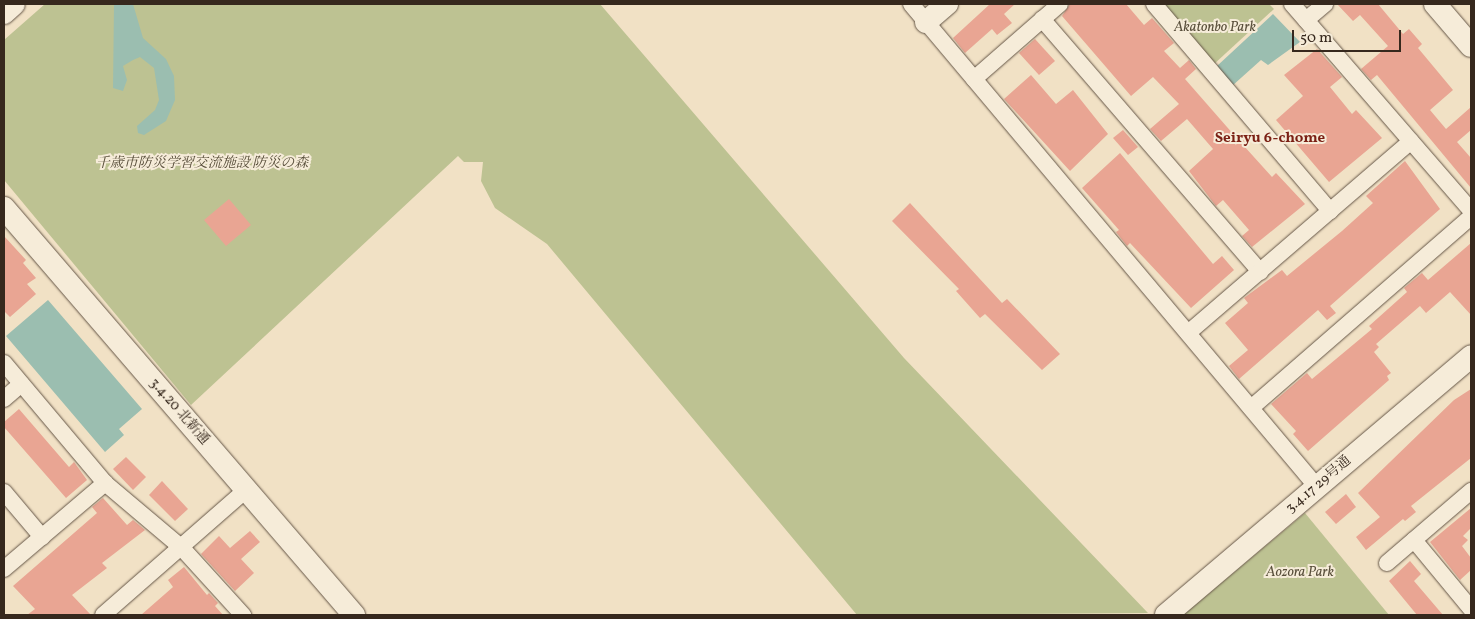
<!DOCTYPE html>
<meta charset="utf-8">
<style>
body{margin:0}
#map{position:relative;width:1475px;height:619px;overflow:hidden;background:#f1e1c5;font-family:Vollkorn,"Noto Serif JP",serif}
div>[style]{position:absolute}
[style*='--x']{left:calc(var(--x)*1px);top:calc(var(--y)*1px);width:calc(var(--w)*1px);rotate:calc(var(--a)*1deg)}
.green>*{inset:0;background:#bdc292}
.water>*{inset:0;background:#9bbeb0}
.building>*{inset:0;background:#e9a593}
.roads{filter:drop-shadow(0 0 1px #655647) drop-shadow(0 0 1px #655647)}
.street>*{height:16px;margin:-8px;padding:0 8px;transform-origin:8px;border-radius:8px;background:#f6ecd9}
.secondary>*{height:22px;margin:-11px;padding:0 11px;transform-origin:11px;border-radius:11px;background:#f6ecd9}
span{translate:-50% -50%;white-space:nowrap;text-align:center;line-height:1.15;-webkit-text-stroke:4px #f6ecd9;paint-order:stroke}
.park-label{font-size:14px;color:#584e3a;font-style:italic}
.street-label{font-size:14px;color:#36281d}
.neighbourhood-label{font-size:15px;color:#7a1f14;font-weight:700}
.frame{position:absolute;inset:0;border:5px solid #36281d;pointer-events:none}
.scale{position:absolute;left:1292px;top:30px;width:109px;height:22px;box-sizing:border-box;border:2px solid #36281d;border-top:0;padding-left:6px;font-size:15px;line-height:18px;white-space:nowrap;color:#36281d;-webkit-text-stroke:4px #f6ecd9;paint-order:stroke}
</style>
<div id="map">
<div class="green">
<div style="clip-path:polygon(45px 4px,600px 4px,904px 358px,1148px 613px,857px 615px,547px 244px,495px 208px,481px 181px,483px 162px,464px 162px,458px 156px,191px 405px,4px 180px,4px 40px)"></div>
<div style="clip-path:polygon(1165px 4px,1269px 4px,1274px 9px,1213px 65px,1162px 6px)"></div>
<div style="clip-path:polygon(1305px 513px,1389px 615px,1183px 615px)"></div>
</div>
<div class="water">
<div style="clip-path:polygon(114px 4px,133px 4px,143px 38px,166px 59px,174px 76px,175px 100px,166px 121px,144px 135px,138px 133px,137px 126px,155px 110px,159px 100px,154px 68px,140px 57px,133px 60px,123px 66px,127px 80px,123px 91px,113px 88px)"></div>
<div style="clip-path:polygon(1273px 14px,1300px 42px,1268px 65px,1261px 60px,1232px 86px,1217px 66px)"></div>
<div style="clip-path:polygon(48px 300px,142px 409px,119px 429px,124px 435px,105px 452px,6px 336px)"></div>
</div>
<div class="building">
<div style="clip-path:polygon(990px 4px,1015px 4px,1004px 14px,1012px 23px,997px 35px,992px 29px,965px 53px,953px 38px)"></div>
<div style="clip-path:polygon(1070px 4px,1126px 4px,1144px 25px,1152px 18px,1174px 43px,1164px 51px,1180px 68px,1189px 60px,1196px 69px,1185px 79px,1234px 135px,1237px 133px,1247px 144px,1244px 146px,1272px 177px,1276px 173px,1305px 204px,1252px 247px,1242px 236px,1249px 230px,1223px 200px,1216px 206px,1189px 171px,1213px 149px,1187px 119px,1161px 141px,1150px 129px,1179px 104px,1153px 77px,1131px 96px,1062px 16px)"></div>
<div style="clip-path:polygon(1337px 4px,1378px 4px,1403px 34px,1409px 29px,1422px 44px,1418px 48px,1453px 90px,1430px 110px,1446px 129px,1471px 107px,1471px 130px,1457px 142px,1471px 158px,1471px 188px,1377px 75px,1371px 80px,1361px 69px,1388px 46px,1360px 15px,1353px 21px)"></div>
<div style="clip-path:polygon(1035px 39px,1055px 61px,1039px 75px,1019px 53px)"></div>
<div style="clip-path:polygon(1317px 49px,1342px 77px,1330px 87px,1352px 114px,1356px 110px,1382px 138px,1329px 182px,1276px 120px,1303px 96px,1284px 75px)"></div>
<div style="clip-path:polygon(1031px 75px,1056px 104px,1073px 90px,1108px 134px,1070px 171px,1004px 99px)"></div>
<div style="clip-path:polygon(1123px 130px,1138px 147px,1128px 155px,1113px 138px)"></div>
<div style="clip-path:polygon(1120px 153px,1213px 264px,1222px 256px,1234px 270px,1191px 308px,1130px 243px,1127px 246px,1116px 232px,1119px 230px,1082px 188px)"></div>
<div style="clip-path:polygon(1405px 161px,1440px 209px,1330px 306px,1336px 313px,1327px 320px,1318px 310px,1239px 379px,1229px 366px,1248px 350px,1225px 323px,1248px 303px,1244px 298px,1282px 270px,1287px 276px,1342px 231px,1373px 203px,1366px 196px)"></div>
<div style="clip-path:polygon(229px 199px,251px 225px,226px 246px,204px 220px)"></div>
<div style="clip-path:polygon(910px 203px,1002px 303px,1007px 299px,1060px 354px,1042px 370px,985px 314px,980px 318px,956px 291px,959px 289px,892px 221px)"></div>
<div style="clip-path:polygon(4px 236px,26px 260px,23px 263px,36px 278px,27px 284px,36px 294px,10px 317px,4px 311px)"></div>
<div style="clip-path:polygon(1471px 243px,1471px 315px,1450px 292px,1426px 313px,1420px 306px,1376px 344px,1379px 347px,1374px 352px,1391px 373px,1387px 376px,1389px 380px,1308px 451px,1293px 434px,1296px 431px,1271px 404px,1307px 373px,1312px 379px,1372px 329px,1369px 326px,1407px 292px,1404px 288px,1422px 273px,1428px 280px)"></div>
<div style="clip-path:polygon(1471px 389px,1471px 458px,1411px 506px,1416px 512px,1405px 521px,1403px 519px,1366px 550px,1356px 537px,1380px 517px,1358px 493px,1454px 400px)"></div>
<div style="clip-path:polygon(19px 409px,69px 467px,74px 462px,87px 480px,66px 498px,4px 427px,4px 422px)"></div>
<div style="clip-path:polygon(126px 457px,146px 477px,133px 490px,113px 469px)"></div>
<div style="clip-path:polygon(162px 481px,188px 509px,175px 521px,149px 495px)"></div>
<div style="clip-path:polygon(1346px 494px,1356px 507px,1336px 524px,1325px 512px)"></div>
<div style="clip-path:polygon(103px 498px,127px 525px,133px 520px,145px 530px,102px 563px,107px 568px,72px 595px,91px 615px,27px 615px,35px 609px,13px 586px,97px 513px,92px 507px)"></div>
<div style="clip-path:polygon(1471px 508px,1471px 528px,1463px 536px,1468px 540px,1462px 546px,1471px 558px,1471px 570px,1460px 580px,1430px 542px)"></div>
<div style="clip-path:polygon(250px 531px,260px 542px,241px 559px,254px 573px,235px 591px,201px 554px,219px 536px,230px 548px)"></div>
<div style="clip-path:polygon(1410px 561px,1421px 574px,1414px 581px,1443px 615px,1417px 615px,1389px 581px)"></div>
<div style="clip-path:polygon(184px 567px,207px 595px,209px 593px,218px 603px,215px 606px,223px 615px,141px 615px,173px 587px,168px 580px)"></div>
</div>
<div class="roads">
<div class="street">
<div style="--x:911;--y:4;--w:631;--a:49.95"></div>
<div style="--x:1154;--y:4;--w:272;--a:49.6"></div>
<div style="--x:1292;--y:4;--w:274;--a:49.1"></div>
<div style="--x:1042;--y:19;--w:334;--a:49.2"></div>
<div style="--x:1306;--y:20;--w:25;--a:-40"></div>
<div style="--x:974;--y:79;--w:114;--a:-41.1"></div>
<div style="--x:1188;--y:333;--w:294;--a:-40.7"></div>
<div style="--x:4;--y:363;--w:157;--a:49.9"></div>
<div style="--x:105;--y:483;--w:101;--a:40.2"></div>
<div style="--x:182;--y:548;--w:91;--a:47.7"></div>
<div style="--x:4;--y:399;--w:23;--a:-41"></div>
<div style="--x:1251;--y:408;--w:291;--a:-41"></div>
<div style="--x:4;--y:492;--w:59;--a:49.8"></div>
<div style="--x:1414;--y:540;--w:89;--a:50.4"></div>
<div style="--x:1387;--y:563;--w:111;--a:-40.6"></div>
<div style="--x:4;--y:569;--w:133;--a:-40.4"></div>
<div style="--x:103;--y:615;--w:191;--a:-41.2"></div>
</div>
<div class="secondary">
<div style="--x:1435;--y:4;--w:55;--a:49.4"></div>
<div style="--x:4;--y:13;--w:13;--a:-42"></div>
<div style="--x:926;--y:22;--w:28;--a:-41"></div>
<div style="--x:4;--y:208;--w:537;--a:49.31"></div>
<div style="--x:1166;--y:615;--w:400;--a:-40.3"></div>
</div>
</div>
<div class="park-label">
<span style="left:1215px;top:28px">Akatonbo Park</span>
<span style="left:202px;top:164px">千歳市防災学習交流施設 防災の森</span>
<span style="left:1300px;top:573px">Aozora Park</span>
</div>
<div class="street-label">
<span style="left:179px;top:412px;rotate:49deg">3.4.20 北新通</span>
<span style="left:1319px;top:485px;rotate:-40deg">3.4.17 29号通</span>
</div>
<div class="neighbourhood-label">
<span style="left:1270px;top:139px">Seiryu 6-chome</span>
</div>
<div class="frame"></div>
<div class="scale">50 m</div>
</div>
